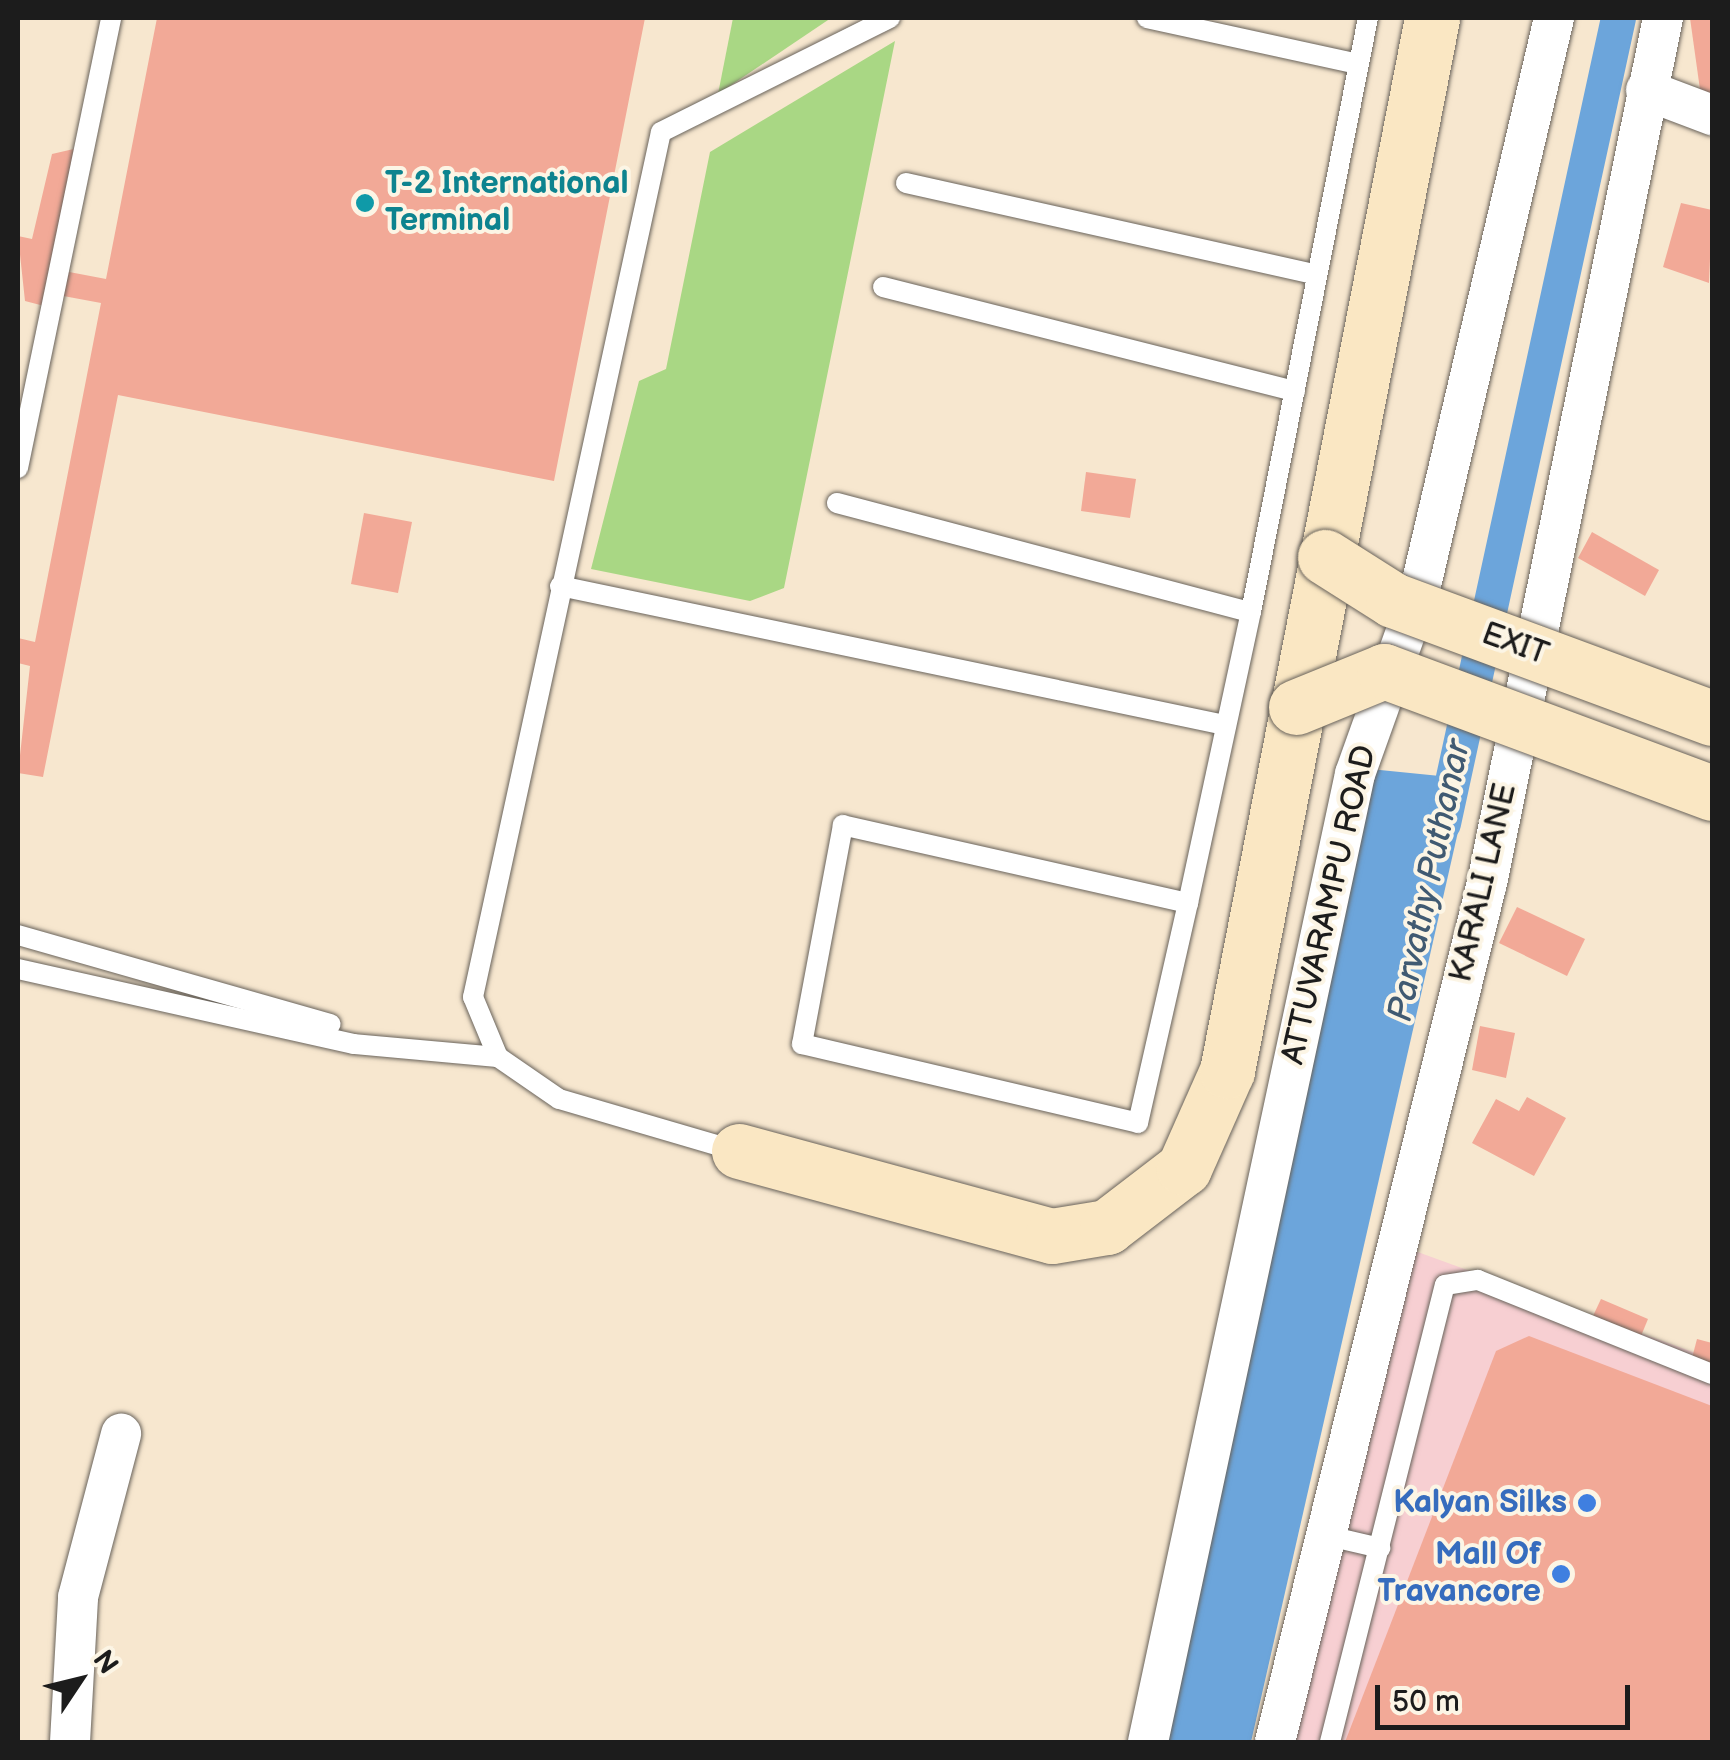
<!DOCTYPE html>
<style>
body{margin:0}
#map{position:relative;width:1730px;height:1760px;overflow:hidden;background:#f7e7cf;font-family:"Balsamiq Sans",sans-serif}
div>[style]{position:absolute}
[style*='--x']{left:calc(var(--x)*1px);top:calc(var(--y)*1px);width:calc(var(--w)*1px);rotate:calc(var(--a)*1deg)}
.built>*{inset:0;background:#f7cfd2}
.green>*{inset:0;background:#a9d784}
.water>*{inset:0;background:#6ca5db}
.canal>*{height:35px;margin:-17.5px;padding:0 17.5px;transform-origin:17.5px;border-radius:17.5px;background:#6ca5db}
.building>*{inset:0;background:#f2a997}
.roads{filter:drop-shadow(0 0 2px #69635b) drop-shadow(0 0 2px #69635b)}
.lane>*{height:20px;margin:-10px;padding:0 10px;transform-origin:10px;border-radius:10px;background:#fff}
.street>*{height:40px;margin:-20px;padding:0 20px;transform-origin:20px;border-radius:20px;background:#fff}
.secondary>*{height:55px;margin:-27.5px;padding:0 27.5px;transform-origin:27.5px;border-radius:27.5px;background:#fae7c3}
.bridges{filter:drop-shadow(0 0 2px #69635b) drop-shadow(0 0 2px #69635b)}
.secondary-bridge>*{height:55px;margin:-27.5px;padding:0 27.5px;transform-origin:27.5px;border-radius:27.5px;background:#fae7c3}
.dots>*{width:28px;height:28px;translate:-50% -50%;box-sizing:border-box;border:5px solid #fcf5e5;border-radius:50%}
span{translate:-50% -50%;white-space:nowrap;text-align:center;line-height:1.15;-webkit-text-stroke:8px #fcf5e5;paint-order:stroke}
.culture-label{font-size:32px;color:#0d838f;font-weight:700}
.left{translate:0 -50%;text-align:left}
.street-label{font-size:32px;color:#1c1c1c}
.shop-label{font-size:32px;color:#366cbe;font-weight:700}
.right{translate:-100% -50%;text-align:right}
.water-label{font-size:35px;color:#405a72;font-style:italic}
.frame{position:absolute;inset:0;border:20px solid #1c1c1c;pointer-events:none}
.north{position:absolute;left:30px;top:1630px;width:100px;height:100px;-webkit-text-stroke:8px #fcf5e5;paint-order:stroke;rotate:55deg;font-size:28px;font-weight:700;line-height:40px;text-align:center;color:#1c1c1c}
.north::after{content:'';display:block;margin:auto;width:35px;height:45px;background:#1c1c1c;clip-path:polygon(50% 0,100% 100%,50% 72%,0 100%)}
.scale{position:absolute;left:1375px;top:1685px;width:255px;height:45px;box-sizing:border-box;border:5px solid #1c1c1c;border-top:0;padding-left:12px;font-size:30px;line-height:35px;white-space:nowrap;color:#1c1c1c;-webkit-text-stroke:8px #fcf5e5;paint-order:stroke}
</style>
<div id="map">
<div class="built">
<div style="clip-path:polygon(1404px 1247px,1712px 1359px,1712px 1742px,1286px 1742px)"></div>
</div>
<div class="green">
<div style="clip-path:polygon(733px 18px,831px 18px,718px 94px)"></div>
<div style="clip-path:polygon(895px 41px,784px 588px,750px 601px,591px 569px,639px 381px,666px 369px,710px 152px)"></div>
</div>
<div class="water">
<div style="clip-path:polygon(1360px 768px,1470px 779px,1251px 1742px,1167px 1742px)"></div>
</div>
<div class="canal">
<div style="--x:1443;--y:823;--w:824;--a:-77.74"></div>
</div>
<div class="building">
<div style="clip-path:polygon(157px 18px,645px 18px,554px 481px,118px 395px,43px 777px,18px 773px,30px 666px,18px 663px,18px 638px,35px 642px,101px 303px,58px 295px,48px 307px,25px 301px,18px 236px,32px 239px,52px 154px,78px 148px,64px 271px,106px 279px)"></div>
<div style="clip-path:polygon(1690px 18px,1712px 18px,1712px 110px,1703px 111px)"></div>
<div style="clip-path:polygon(1681px 203px,1712px 210px,1709px 283px,1663px 267px)"></div>
<div style="clip-path:polygon(1086px 472px,1136px 479px,1130px 518px,1081px 511px)"></div>
<div style="clip-path:polygon(364px 513px,412px 522px,398px 593px,351px 584px)"></div>
<div style="clip-path:polygon(1592px 532px,1659px 570px,1645px 596px,1578px 558px)"></div>
<div style="clip-path:polygon(1517px 907px,1585px 939px,1567px 976px,1499px 943px)"></div>
<div style="clip-path:polygon(1480px 1026px,1515px 1033px,1506px 1078px,1472px 1070px)"></div>
<div style="clip-path:polygon(1527px 1097px,1566px 1118px,1534px 1176px,1472px 1143px,1496px 1099px,1519px 1111px)"></div>
<div style="clip-path:polygon(1601px 1299px,1648px 1319px,1641px 1336px,1593px 1316px)"></div>
<div style="clip-path:polygon(1529px 1336px,1712px 1406px,1712px 1742px,1345px 1742px,1496px 1351px)"></div>
<div style="clip-path:polygon(1697px 1339px,1712px 1343px,1712px 1363px,1692px 1358px)"></div>
</div>
<div class="roads">
<div class="lane">
<div style="--x:1147;--y:18;--w:216;--a:12.3"></div>
<div style="--x:906;--y:183;--w:421;--a:12.6"></div>
<div style="--x:883;--y:287;--w:425;--a:14.2"></div>
<div style="--x:18;--y:468;--w:460;--a:-78.3"></div>
<div style="--x:837;--y:503;--w:428;--a:14.8"></div>
<div style="--x:560;--y:586;--w:679;--a:11.81"></div>
<div style="--x:1188;--y:903;--w:354;--a:-167.3"></div>
<div style="--x:843;--y:825;--w:223;--a:100.6"></div>
<div style="--x:802;--y:1044;--w:345;--a:13.2"></div>
<div style="--x:1138;--y:1123;--w:226;--a:-77.2"></div>
<div style="--x:1188;--y:903;--w:298;--a:-77.8"></div>
<div style="--x:1251;--y:612;--w:605;--a:-78.86"></div>
<div style="--x:18;--y:935;--w:325;--a:15.9"></div>
<div style="--x:18;--y:969;--w:344;--a:12.6"></div>
<div style="--x:354;--y:1044;--w:145;--a:5.2"></div>
<div style="--x:737;--y:1151;--w:185;--a:-163.7"></div>
<div style="--x:559;--y:1099;--w:74;--a:-145.5"></div>
<div style="--x:498;--y:1057;--w:65;--a:-112.6"></div>
<div style="--x:473;--y:997;--w:885;--a:-77.74"></div>
<div style="--x:661;--y:132;--w:256;--a:-26.5"></div>
<div style="--x:1320;--y:1534;--w:62;--a:13.1"></div>
<div style="--x:1330;--y:1742;--w:471;--a:-75.9"></div>
<div style="--x:1445;--y:1285;--w:33;--a:-9"></div>
<div style="--x:1478;--y:1280;--w:252;--a:21.9"></div>
</div>
<div class="street">
<div style="--x:1646;--y:90;--w:71;--a:20.7"></div>
<div style="--x:70;--y:1742;--w:145;--a:-86.8"></div>
<div style="--x:78;--y:1597;--w:169;--a:-75.2"></div>
<div style="--x:1148;--y:1742;--w:990;--a:-77.93"></div>
<div style="--x:1355;--y:774;--w:187;--a:-70.3"></div>
<div style="--x:1418;--y:598;--w:596;--a:-76.8"></div>
<div style="--x:1275;--y:1742;--w:885;--a:-76.14"></div>
<div style="--x:1487;--y:883;--w:883;--a:-78.5"></div>
</div>
<div class="secondary">
<div style="--x:739;--y:1151;--w:324;--a:15.2"></div>
<div style="--x:1052;--y:1236;--w:56;--a:-9.3"></div>
<div style="--x:1107;--y:1227;--w:97;--a:-37.5"></div>
<div style="--x:1184;--y:1168;--w:106;--a:-66.1"></div>
<div style="--x:1227;--y:1071;--w:1073;--a:-78.98"></div>
</div>
</div>
<div class="bridges">
<div class="secondary-bridge">
<div style="--x:1325;--y:557;--w:80;--a:32.3"></div>
<div style="--x:1393;--y:600;--w:340;--a:20.3"></div>
<div style="--x:1296;--y:707;--w:95;--a:-22.2"></div>
<div style="--x:1384;--y:671;--w:350;--a:20.4"></div>
</div>
</div>
<div class="dots">
<div style="left:365px;top:203px;background:#0f9aa8"></div>
<div style="left:1587px;top:1503px;background:#3f7fe0"></div>
<div style="left:1561px;top:1574px;background:#3f7fe0"></div>
</div>
<div class="culture-label">
<span class="left" style="left:385px;top:203px">T-2 International<br>Terminal</span>
</div>
<div class="street-label">
<span style="left:1515px;top:645px;rotate:20deg">EXIT</span>
<span style="left:1484px;top:883px;rotate:-77deg">KARALI LANE</span>
<span style="left:1330px;top:905px;rotate:-77deg">ATTUVARAMPU ROAD</span>
</div>
<div class="shop-label">
<span class="right" style="left:1567px;top:1503px">Kalyan Silks</span>
<span class="right" style="left:1541px;top:1574px">Mall Of<br>Travancore</span>
</div>
<div class="water-label">
<span style="left:1430px;top:881px;rotate:-78deg">Parvathy Puthanar</span>
</div>
<div class="frame"></div>
<div class="north">N</div>
<div class="scale">50 m</div>
</div>
